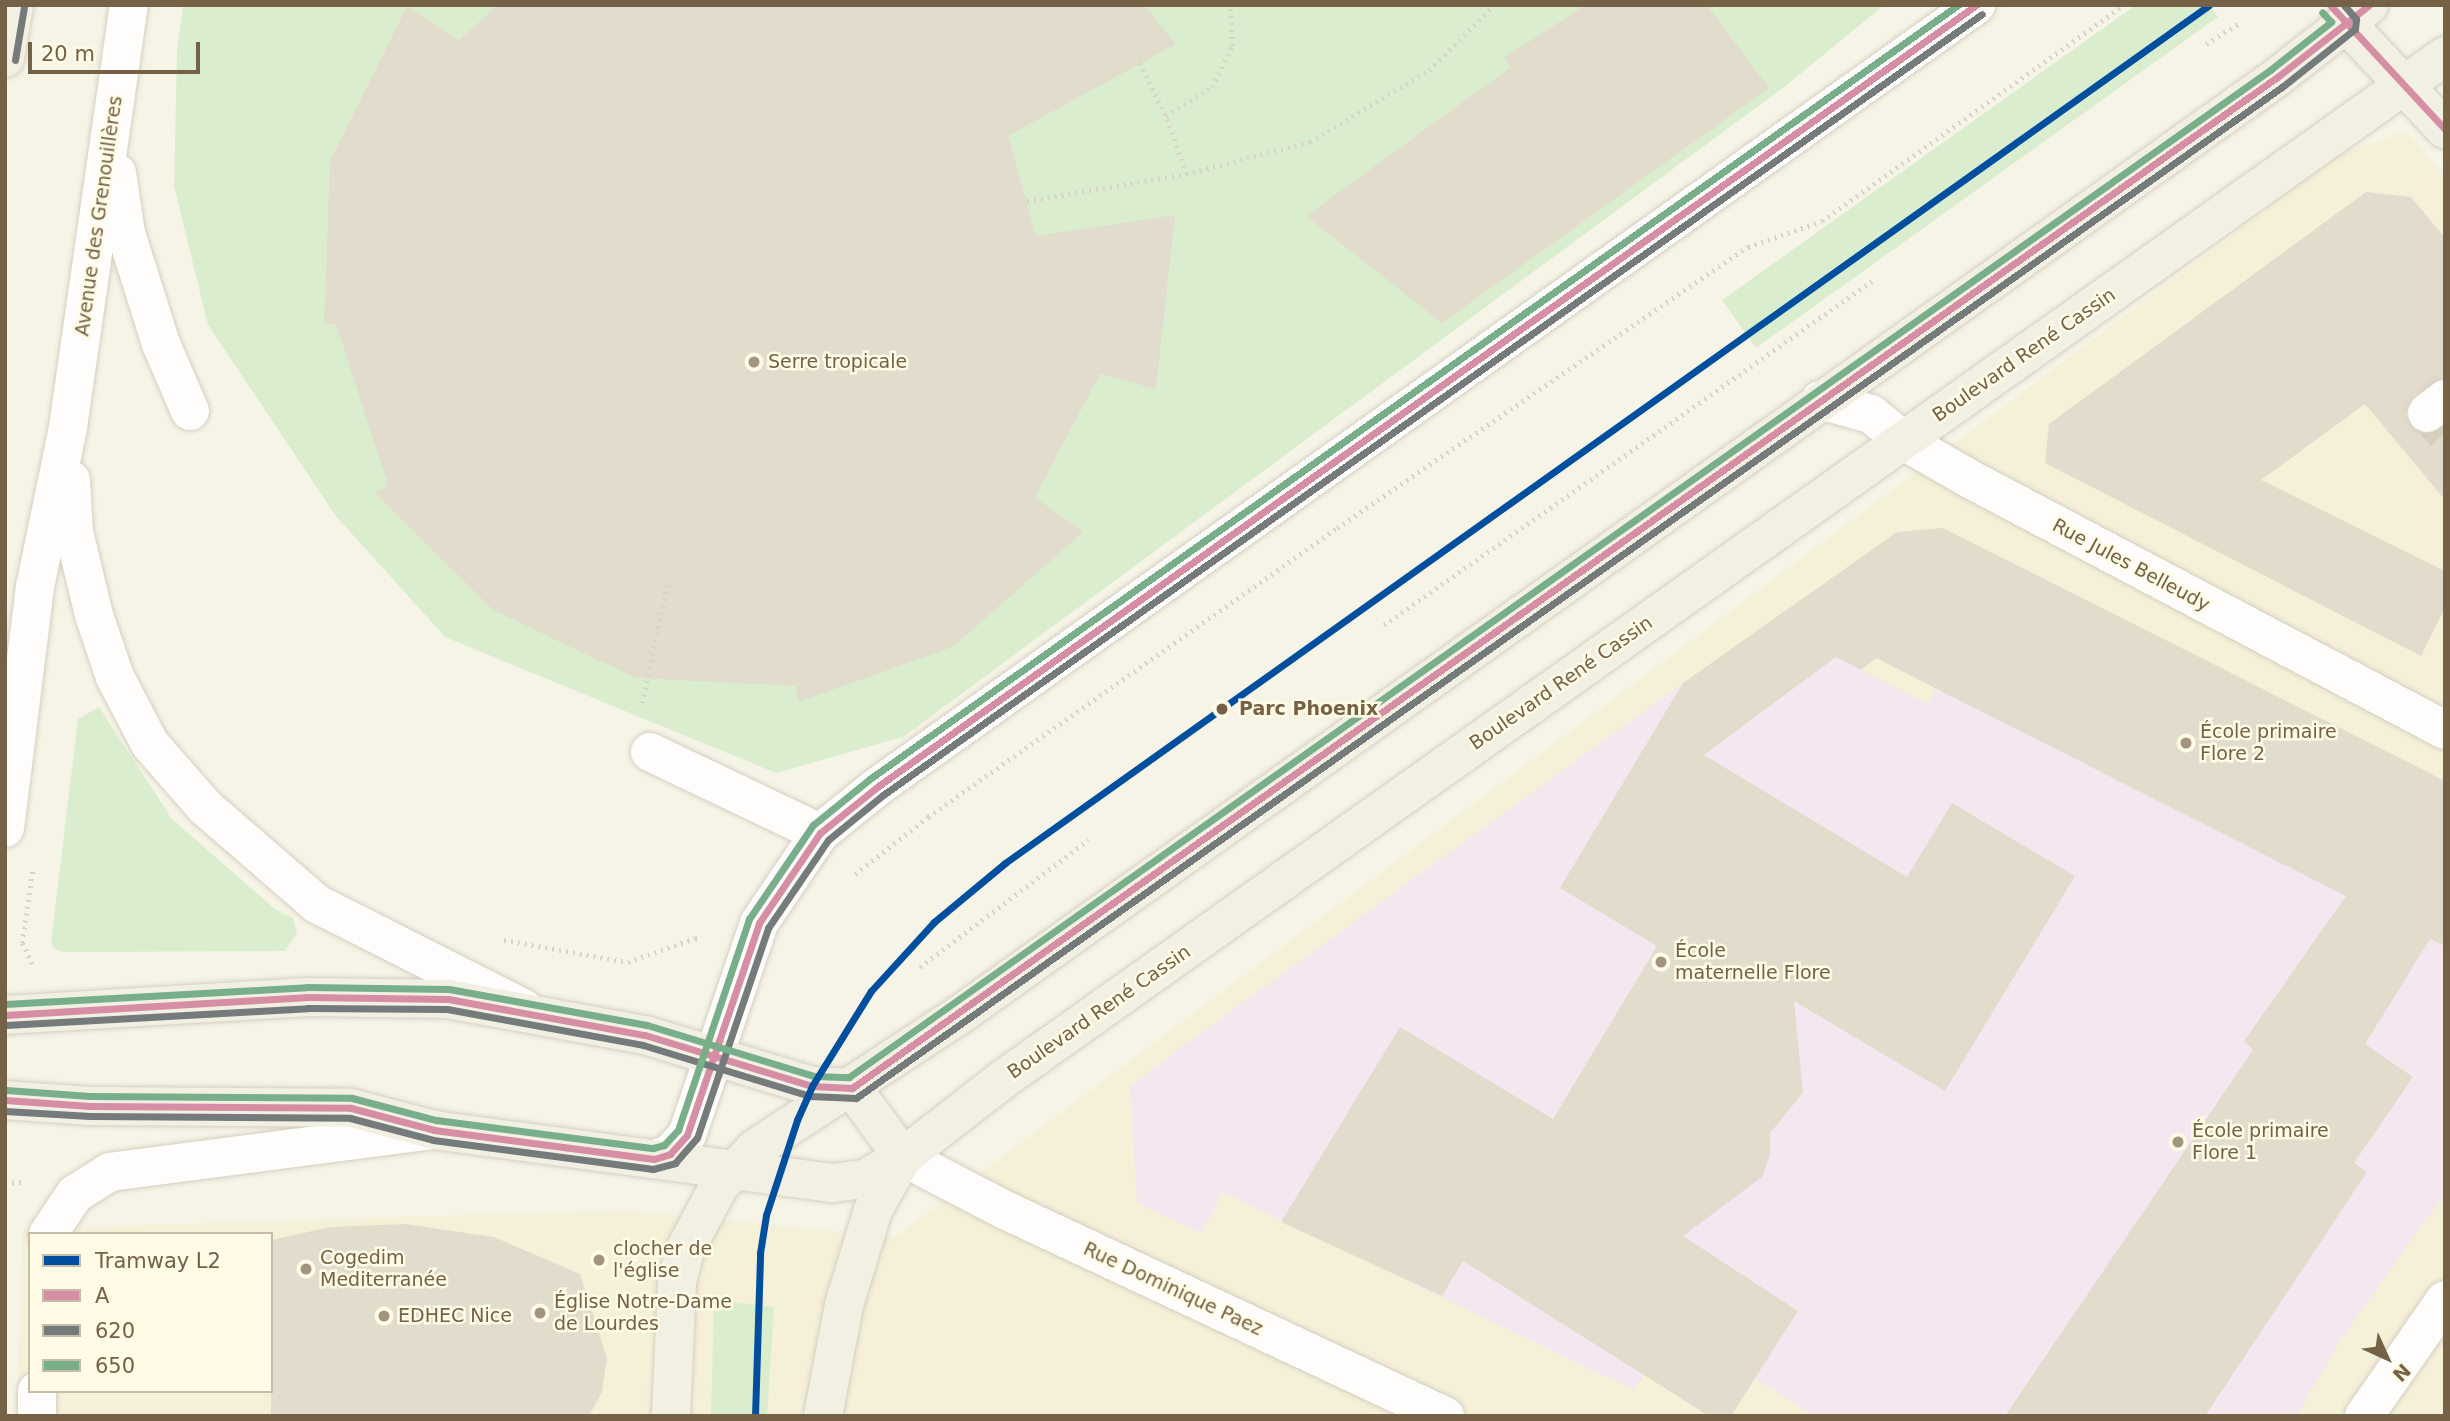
<!DOCTYPE html>
<meta charset="utf-8">
<style>
body{margin:0}
#map{position:relative;width:2450px;height:1421px;overflow:hidden;background:#f6f4e6;font-family:"DejaVu Sans",sans-serif}
div>[style]{position:absolute}
[style*='--x']{left:calc(var(--x)*1px);top:calc(var(--y)*1px);width:calc(var(--w)*1px);rotate:calc(var(--a)*1deg)}
.residential>*{inset:0;background:#f5f0d8}
.education>*{inset:0;background:#f5e7f0}
.green>*{inset:0;background:#daeecf}
.building>*{inset:0;background:#e2dccd}
.minor-tunnel>*{height:38px;margin-top:-19px;transform-origin:0;background:repeating-linear-gradient(90deg,#d6cfbe 0 38px,transparent 0 57px)}
.path>*{height:4.5px;margin-top:-2.25px;transform-origin:0;background:repeating-linear-gradient(90deg,#d9d4ca 0 2px,transparent 0 7px)}
.roads{filter:drop-shadow(0 0 2px #d5cfc1) drop-shadow(0 0 2px #d5cfc1)}
.minor>*{height:38px;margin:-19px;padding:0 19px;transform-origin:19px;border-radius:19px;background:#fefdfb}
.major>*{height:38px;margin:-19px;padding:0 19px;transform-origin:19px;border-radius:19px;background:#f2f0e3}
.bus-1>*{height:7px;margin:-3.5px;padding:0 3.5px;transform-origin:3.5px;border-radius:3.5px;background:#d58ea4}
.bus-2>*{height:7px;margin:-3.5px;padding:0 3.5px;transform-origin:3.5px;border-radius:3.5px;background:#757a7b}
.bus-3>*{height:7px;margin:-3.5px;padding:0 3.5px;transform-origin:3.5px;border-radius:3.5px;background:#78af8a}
.tram-1>*{height:7px;margin:-3.5px;padding:0 3.5px;transform-origin:3.5px;border-radius:3.5px;background:#004f9f}
.dots>*{width:19px;height:19px;translate:-50% -50%;box-sizing:border-box;border:4px solid #fffbe6;border-radius:50%}
span{translate:-50% -50%;white-space:nowrap;text-align:center;line-height:1.15;-webkit-text-stroke:5px #fffbe6;paint-order:stroke}
.street-label{font-size:19px;color:#746146}
.poi-label{font-size:19px;color:#746146}
.left{translate:0 -50%;text-align:left}
.stop-label{font-size:19px;color:#746146;font-weight:700}
.frame{position:absolute;inset:0;border:7px solid #746146;pointer-events:none}
.legend{position:absolute;left:28px;top:1232px;width:245px;height:161px;box-sizing:border-box;background:#fffbe6;border:2px solid #c7bda6;margin:0;padding:9px 12px;list-style:none;font-size:21px;color:#746146}
.legend li{display:flex;align-items:center;gap:14px;height:35px}
.legend b{width:35px;border:2px solid #c7bda6}
.north{position:absolute;left:2352px;top:1323px;width:70px;height:70px;-webkit-text-stroke:5px #fffbe6;paint-order:stroke;rotate:135deg;font-size:19px;font-weight:700;line-height:28px;text-align:center;color:#746146}
.north::after{content:'';display:block;margin:auto;width:24px;height:32px;background:#746146;clip-path:polygon(50% 0,100% 100%,50% 72%,0 100%)}
.scale{position:absolute;left:28px;top:42px;width:172px;height:32px;box-sizing:border-box;border:4px solid #746146;border-top:0;padding-left:9px;font-size:21px;line-height:24px;white-space:nowrap;color:#746146;-webkit-text-stroke:5px #fffbe6;paint-order:stroke}
</style>
<div id="map">
<div class="residential">
<div style="clip-path:polygon(evenodd,2407px 131px,2445px 178px,2445px 1416px,17px 1416px,23px 1229px,623px 1210px,895px 1237px,2342px 153px,2407px 131px,30px 1234px,271px 1234px,271px 1391px,30px 1391px,30px 1234px)"></div>
</div>
<div class="education">
<div style="clip-path:polygon(2003px 558px,2445px 781px,2445px 1193px,2341px 1339px,2297px 1416px,1814px 1416px,1755px 1378px,1645px 1374px,1634px 1390px,1223px 1192px,1202px 1233px,1137px 1204px,1130px 1087px,1179px 1049px,1697px 673px,1738px 730px,1836px 657px,1928px 704px)"></div>
</div>
<div class="green">
<div style="clip-path:polygon(183px 5px,1884px 5px,1788px 84px,903px 737px,776px 773px,445px 637px,335px 515px,208px 325px,174px 186px,177px 51px)"></div>
<div style="clip-path:polygon(2136px 5px,2209px 5px,2218px 17px,1756px 348px,1722px 300px)"></div>
<div style="clip-path:polygon(99px 707px,172px 819px,276px 910px,293px 918px,297px 933px,285px 951px,64px 952px,55px 949px,51px 942px,78px 719px)"></div>
<div style="clip-path:polygon(714px 1300px,774px 1307px,767px 1416px,711px 1416px)"></div>
</div>
<div class="building">
<div style="clip-path:polygon(498px 5px,1144px 5px,1176px 44px,1008px 136px,1036px 236px,1175px 215px,1156px 389px,1100px 374px,1035px 497px,1083px 532px,953px 647px,798px 702px,796px 686px,636px 678px,493px 610px,375px 493px,388px 485px,336px 324px,324px 325px,330px 161px,407px 6px,459px 40px)"></div>
<div style="clip-path:polygon(1585px 5px,1707px 5px,1769px 88px,1442px 323px,1306px 216px,1511px 67px,1504px 58px)"></div>
<div style="clip-path:polygon(2366px 192px,2411px 197px,2445px 238px,2445px 378px,2414px 396px,2405px 415px,2419px 433px,2431px 434px,2445px 427px,2445px 500px,2365px 404px,2261px 480px,2445px 571px,2445px 608px,2421px 656px,2045px 463px,2049px 424px)"></div>
<div style="clip-path:polygon(1943px 528px,2445px 781px,2445px 946px,2430px 939px,2365px 1044px,2413px 1077px,2354px 1163px,2367px 1172px,2205px 1416px,2005px 1416px,2253px 1050px,2244px 1041px,2346px 896px,1876px 658px,1861px 670px,1836px 657px,1704px 755px,1907px 877px,1952px 803px,2075px 876px,1945px 1091px,1794px 1001px,1803px 1093px,1770px 1133px,1770px 1155px,1762px 1177px,1683px 1236px,1798px 1311px,1731px 1416px,1709px 1416px,1463px 1261px,1442px 1296px,1281px 1222px,1400px 1027px,1553px 1119px,1657px 946px,1560px 888px,1683px 683px,1897px 532px)"></div>
<div style="clip-path:polygon(405px 1224px,494px 1237px,580px 1274px,607px 1358px,602px 1392px,589px 1416px,271px 1416px,271px 1240px,331px 1227px)"></div>
</div>
<div class="minor-tunnel">
<div style="--x:2427;--y:413;--w:27;--a:48"></div>
</div>
<div class="path">
<div style="--x:2206;--y:44;--w:38;--a:-32"></div>
<div style="--x:1140;--y:63;--w:59;--a:63.9"></div>
<div style="--x:1186;--y:174;--w:61;--a:-109"></div>
<div style="--x:1166;--y:116;--w:54;--a:-32.2"></div>
<div style="--x:1212;--y:87;--w:46;--a:-64"></div>
<div style="--x:1232;--y:46;--w:41;--a:-92.8"></div>
<div style="--x:1027;--y:201;--w:161;--a:-9.6"></div>
<div style="--x:1186;--y:174;--w:128;--a:-14.5"></div>
<div style="--x:1310;--y:142;--w:139;--a:-31.2"></div>
<div style="--x:1429;--y:70;--w:92;--a:-45"></div>
<div style="--x:1384;--y:625;--w:597;--a:-35.18"></div>
<div style="--x:642;--y:703;--w:122;--a:-78.1"></div>
<div style="--x:855;--y:874;--w:93;--a:-38"></div>
<div style="--x:928;--y:817;--w:501;--a:-35.25"></div>
<div style="--x:1337;--y:528;--w:498;--a:-34.4"></div>
<div style="--x:1748;--y:247;--w:78;--a:-19.4"></div>
<div style="--x:1822;--y:221;--w:371;--a:-35.6"></div>
<div style="--x:504;--y:940;--w:126;--a:10.1"></div>
<div style="--x:628;--y:962;--w:71;--a:-19.7"></div>
<div style="--x:695;--y:938;--w:7;--a:8"></div>
<div style="--x:32;--y:964;--w:23;--a:-115"></div>
<div style="--x:22;--y:943;--w:76;--a:-81.7"></div>
<div style="--x:920;--y:967;--w:211;--a:-37.1"></div>
<div style="--x:5;--y:1183;--w:17;--a:-3"></div>
</div>
<div class="roads">
<div class="minor">
<div style="--x:117;--y:173;--w:61;--a:81.5"></div>
<div style="--x:126;--y:233;--w:116;--a:72.5"></div>
<div style="--x:161;--y:344;--w:73;--a:66.6"></div>
<div style="--x:1820;--y:400;--w:53;--a:15.4"></div>
<div style="--x:1871;--y:414;--w:43;--a:39.3"></div>
<div style="--x:1904;--y:441;--w:74;--a:30"></div>
<div style="--x:1968;--y:478;--w:539;--a:27.85"></div>
<div style="--x:2427;--y:413;--w:23;--a:-38"></div>
<div style="--x:71;--y:480;--w:52;--a:86.7"></div>
<div style="--x:74;--y:532;--w:85;--a:76.5"></div>
<div style="--x:94;--y:615;--w:65;--a:71.3"></div>
<div style="--x:115;--y:677;--w:76;--a:62.4"></div>
<div style="--x:150;--y:744;--w:84;--a:48.9"></div>
<div style="--x:205;--y:807;--w:148;--a:40.9"></div>
<div style="--x:317;--y:904;--w:231;--a:26.8"></div>
<div style="--x:650;--y:752;--w:188;--a:25.5"></div>
<div style="--x:5;--y:828;--w:243;--a:-82.9"></div>
<div style="--x:35;--y:587;--w:163;--a:-78.3"></div>
<div style="--x:68;--y:427;--w:426;--a:-81.8"></div>
<div style="--x:903;--y:1157;--w:115;--a:27.5"></div>
<div style="--x:1005;--y:1210;--w:486;--a:25.1"></div>
<div style="--x:654;--y:1159;--w:17;--a:-17"></div>
<div style="--x:670;--y:1154;--w:25;--a:-48"></div>
<div style="--x:687;--y:1135;--w:224;--a:-71.2"></div>
<div style="--x:759;--y:923;--w:109;--a:-55.9"></div>
<div style="--x:820;--y:833;--w:73;--a:-38.9"></div>
<div style="--x:877;--y:787;--w:1349;--a:-35.43"></div>
<div style="--x:48;--y:1234;--w:48;--a:-56"></div>
<div style="--x:75;--y:1194;--w:41;--a:-32.2"></div>
<div style="--x:110;--y:1172;--w:327;--a:-7.4"></div>
<div style="--x:37;--y:1416;--w:25;--a:-90"></div>
<div style="--x:2364;--y:1416;--w:141;--a:-55.1"></div>
</div>
<div class="major">
<div style="--x:2346;--y:23;--w:145;--a:47"></div>
<div style="--x:5;--y:58;--w:54;--a:-80.4"></div>
<div style="--x:5;--y:1015;--w:304;--a:-3.4"></div>
<div style="--x:308;--y:997;--w:140;--a:0.8"></div>
<div style="--x:448;--y:999;--w:200;--a:10.4"></div>
<div style="--x:645;--y:1035;--w:175;--a:17"></div>
<div style="--x:812;--y:1086;--w:40;--a:2.9"></div>
<div style="--x:852;--y:1088;--w:86;--a:53.5"></div>
<div style="--x:5;--y:1100;--w:85;--a:4"></div>
<div style="--x:90;--y:1106;--w:261;--a:0.4"></div>
<div style="--x:351;--y:1108;--w:86;--a:14.8"></div>
<div style="--x:434;--y:1130;--w:402;--a:7.6"></div>
<div style="--x:832;--y:1183;--w:33;--a:-7"></div>
<div style="--x:865;--y:1179;--w:44;--a:-30.1"></div>
<div style="--x:671;--y:1416;--w:134;--a:-87.4"></div>
<div style="--x:677;--y:1282;--w:33;--a:-76"></div>
<div style="--x:685;--y:1250;--w:72;--a:-62"></div>
<div style="--x:719;--y:1186;--w:53;--a:-45.8"></div>
<div style="--x:756;--y:1148;--w:241;--a:-33.2"></div>
<div style="--x:958;--y:1016;--w:1618;--a:-35.44"></div>
<div style="--x:2276;--y:78;--w:118;--a:-38.1"></div>
<div style="--x:823;--y:1416;--w:113;--a:-79.3"></div>
<div style="--x:844;--y:1305;--w:99;--a:-73"></div>
<div style="--x:873;--y:1210;--w:61;--a:-60.5"></div>
<div style="--x:903;--y:1157;--w:129;--a:-37.8"></div>
<div style="--x:1005;--y:1078;--w:1766;--a:-35.36"></div>
</div>
</div>
<div class="bus-1">
<div style="--x:2330;--y:5;--w:169;--a:47.2"></div>
<div style="--x:5;--y:1015;--w:304;--a:-3.4"></div>
<div style="--x:308;--y:997;--w:140;--a:0.8"></div>
<div style="--x:448;--y:999;--w:200;--a:10.4"></div>
<div style="--x:645;--y:1035;--w:175;--a:17"></div>
<div style="--x:812;--y:1086;--w:40;--a:2.9"></div>
<div style="--x:852;--y:1088;--w:1746;--a:-35.35"></div>
<div style="--x:2276;--y:78;--w:118;--a:-38.1"></div>
<div style="--x:5;--y:1100;--w:85;--a:4"></div>
<div style="--x:90;--y:1106;--w:261;--a:0.4"></div>
<div style="--x:351;--y:1108;--w:86;--a:14.8"></div>
<div style="--x:434;--y:1130;--w:222;--a:7.5"></div>
<div style="--x:654;--y:1159;--w:17;--a:-17"></div>
<div style="--x:670;--y:1154;--w:25;--a:-48"></div>
<div style="--x:687;--y:1135;--w:224;--a:-71.2"></div>
<div style="--x:759;--y:923;--w:109;--a:-55.9"></div>
<div style="--x:820;--y:833;--w:73;--a:-38.9"></div>
<div style="--x:877;--y:787;--w:1349;--a:-35.43"></div>
</div>
<div class="bus-2">
<div style="--x:15;--y:60;--w:54;--a:-80.4"></div>
<div style="--x:6;--y:1025;--w:302;--a:-3.2"></div>
<div style="--x:308;--y:1008;--w:139;--a:0.4"></div>
<div style="--x:447;--y:1009;--w:199;--a:10.4"></div>
<div style="--x:643;--y:1045;--w:175;--a:17"></div>
<div style="--x:810;--y:1096;--w:46;--a:2.5"></div>
<div style="--x:856;--y:1098;--w:1748;--a:-35.34"></div>
<div style="--x:2282;--y:87;--w:93;--a:-38.5"></div>
<div style="--x:2355;--y:29;--w:10;--a:-84"></div>
<div style="--x:2356;--y:19;--w:18;--a:-131"></div>
<div style="--x:5;--y:1111;--w:85;--a:3.4"></div>
<div style="--x:90;--y:1116;--w:260;--a:0.4"></div>
<div style="--x:350;--y:1118;--w:86;--a:14.8"></div>
<div style="--x:433;--y:1140;--w:222;--a:7.5"></div>
<div style="--x:653;--y:1169;--w:23;--a:-15"></div>
<div style="--x:675;--y:1163;--w:33;--a:-49"></div>
<div style="--x:697;--y:1138;--w:222;--a:-71.3"></div>
<div style="--x:768;--y:928;--w:107;--a:-55.7"></div>
<div style="--x:828;--y:840;--w:71;--a:-39.3"></div>
<div style="--x:883;--y:795;--w:1348;--a:-35.4"></div>
</div>
<div class="bus-3">
<div style="--x:5;--y:1004;--w:302;--a:-3.2"></div>
<div style="--x:307;--y:987;--w:142;--a:0.8"></div>
<div style="--x:449;--y:989;--w:201;--a:10.3"></div>
<div style="--x:647;--y:1025;--w:175;--a:17"></div>
<div style="--x:814;--y:1076;--w:35;--a:2"></div>
<div style="--x:849;--y:1077;--w:1742;--a:-35.32"></div>
<div style="--x:2270;--y:70;--w:78;--a:-38.2"></div>
<div style="--x:2331;--y:22;--w:13;--a:-132"></div>
<div style="--x:6;--y:1090;--w:84;--a:4.1"></div>
<div style="--x:90;--y:1096;--w:262;--a:0.4"></div>
<div style="--x:352;--y:1098;--w:87;--a:14.7"></div>
<div style="--x:436;--y:1120;--w:219;--a:7.4"></div>
<div style="--x:653;--y:1148;--w:11;--a:-15"></div>
<div style="--x:664;--y:1145;--w:21;--a:-47"></div>
<div style="--x:678;--y:1130;--w:223;--a:-71.4"></div>
<div style="--x:749;--y:919;--w:114;--a:-55.8"></div>
<div style="--x:813;--y:825;--w:75;--a:-39"></div>
<div style="--x:871;--y:778;--w:1334;--a:-35.42"></div>
</div>
<div class="tram-1">
<div style="--x:755;--y:1416;--w:163;--a:-88.2"></div>
<div style="--x:760;--y:1253;--w:38;--a:-81"></div>
<div style="--x:766;--y:1215;--w:100;--a:-71.9"></div>
<div style="--x:797;--y:1120;--w:37;--a:-66"></div>
<div style="--x:812;--y:1086;--w:112;--a:-58.2"></div>
<div style="--x:871;--y:991;--w:93;--a:-47.6"></div>
<div style="--x:934;--y:922;--w:92;--a:-39.7"></div>
<div style="--x:1005;--y:863;--w:1478;--a:-35.47"></div>
</div>
<div class="dots">
<div style="left:754px;top:362px;background:#a2947e"></div>
<div style="left:1222px;top:709px;background:#746146"></div>
<div style="left:2186px;top:743px;background:#a2947e"></div>
<div style="left:1661px;top:962px;background:#a2947e"></div>
<div style="left:2178px;top:1142px;background:#a2947e"></div>
<div style="left:599px;top:1260px;background:#a2947e"></div>
<div style="left:306px;top:1269px;background:#a2947e"></div>
<div style="left:540px;top:1313px;background:#a2947e"></div>
<div style="left:384px;top:1316px;background:#a2947e"></div>
</div>
<div class="street-label">
<span style="left:99px;top:216px;rotate:-82deg">Avenue des Grenouillères</span>
<span style="left:2024px;top:355px;rotate:-35deg">Boulevard René Cassin</span>
<span style="left:2131px;top:565px;rotate:28deg">Rue Jules Belleudy</span>
<span style="left:1561px;top:683px;rotate:-35deg">Boulevard René Cassin</span>
<span style="left:1099px;top:1012px;rotate:-35deg">Boulevard René Cassin</span>
<span style="left:1173px;top:1289px;rotate:25deg">Rue Dominique Paez</span>
</div>
<div class="poi-label">
<span class="left" style="left:768px;top:362px">Serre tropicale</span>
<span class="left" style="left:2200px;top:743px">École primaire<br>Flore 2</span>
<span class="left" style="left:1675px;top:962px">École<br>maternelle Flore</span>
<span class="left" style="left:2192px;top:1142px">École primaire<br>Flore 1</span>
<span class="left" style="left:613px;top:1260px">clocher de<br>l'église</span>
<span class="left" style="left:320px;top:1269px">Cogedim<br>Mediterranée</span>
<span class="left" style="left:554px;top:1313px">Église Notre-Dame<br>de Lourdes</span>
<span class="left" style="left:398px;top:1316px">EDHEC Nice</span>
</div>
<div class="stop-label">
<span class="left" style="left:1239px;top:709px">Parc Phoenix</span>
</div>
<div class="frame"></div>
<ul class="legend">
<li><b style="height:9px;background:#004f9f"></b>Tramway L2</li>
<li><b style="height:9px;background:#d58ea4"></b>A</li>
<li><b style="height:9px;background:#757a7b"></b>620</li>
<li><b style="height:9px;background:#78af8a"></b>650</li>
</ul>
<div class="north">N</div>
<div class="scale">20 m</div>
</div>
